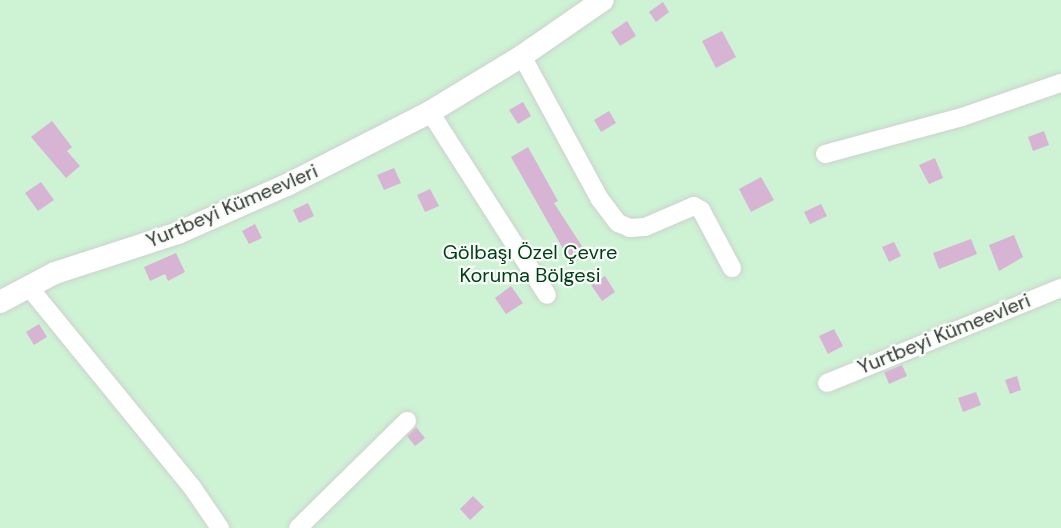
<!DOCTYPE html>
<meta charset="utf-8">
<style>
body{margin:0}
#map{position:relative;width:1061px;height:528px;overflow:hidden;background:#f8fdf8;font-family:"DM Sans",sans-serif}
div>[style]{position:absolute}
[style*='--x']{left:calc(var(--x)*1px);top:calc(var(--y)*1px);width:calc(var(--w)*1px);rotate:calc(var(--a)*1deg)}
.green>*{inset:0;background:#cdf2d4}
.building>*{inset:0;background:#d7b4d3}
.roads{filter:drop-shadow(0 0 2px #ccd1cd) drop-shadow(0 0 2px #ccd1cd)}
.minor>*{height:18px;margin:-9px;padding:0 9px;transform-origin:9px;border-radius:9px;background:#fff}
.tertiary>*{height:22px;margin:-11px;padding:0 11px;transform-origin:11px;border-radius:11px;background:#fff}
span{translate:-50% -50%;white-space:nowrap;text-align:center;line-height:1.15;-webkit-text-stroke:4.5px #f8fdf8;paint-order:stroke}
.street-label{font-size:20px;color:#353735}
.park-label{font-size:20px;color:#003d17}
</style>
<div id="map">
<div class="green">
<div style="clip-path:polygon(0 0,1061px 0,1061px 528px,0 528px)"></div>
</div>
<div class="building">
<div style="clip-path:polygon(663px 2px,669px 12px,656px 22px,649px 12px)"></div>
<div style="clip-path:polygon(627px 21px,636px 36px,620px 46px,611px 32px)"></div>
<div style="clip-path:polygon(722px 31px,736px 57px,716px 68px,702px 41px)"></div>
<div style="clip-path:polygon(523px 102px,531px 116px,518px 124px,509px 110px)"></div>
<div style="clip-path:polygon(609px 111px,616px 123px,601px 132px,594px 120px)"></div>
<div style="clip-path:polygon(52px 121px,72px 147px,67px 151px,80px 166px,66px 178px,31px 137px)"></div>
<div style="clip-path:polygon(1044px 131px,1049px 145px,1033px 151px,1028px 137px)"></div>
<div style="clip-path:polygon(528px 147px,558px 201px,554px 203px,585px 251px,570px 261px,511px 157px)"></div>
<div style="clip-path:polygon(935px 158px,943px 178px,929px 184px,919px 165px)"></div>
<div style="clip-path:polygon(394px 168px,401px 183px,384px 190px,377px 175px)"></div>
<div style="clip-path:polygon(761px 177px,774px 200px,751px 212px,739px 189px)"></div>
<div style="clip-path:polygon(41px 182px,54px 200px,38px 211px,25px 193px)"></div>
<div style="clip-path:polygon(430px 189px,439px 206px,425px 212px,417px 195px)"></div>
<div style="clip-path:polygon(308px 203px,314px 216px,299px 223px,293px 210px)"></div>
<div style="clip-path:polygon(821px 204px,827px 216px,810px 224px,804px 212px)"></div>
<div style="clip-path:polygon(255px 224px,262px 238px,249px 244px,242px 231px)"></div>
<div style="clip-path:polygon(1014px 235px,1023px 257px,999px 271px,989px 245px)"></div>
<div style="clip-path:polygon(971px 239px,977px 254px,939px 269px,933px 253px)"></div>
<div style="clip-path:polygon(894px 242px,901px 256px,889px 262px,882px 247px)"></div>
<div style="clip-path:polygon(176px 253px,185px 272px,168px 281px,165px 274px,150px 281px,144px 267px)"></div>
<div style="clip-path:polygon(605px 276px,615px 292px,602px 301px,591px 285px)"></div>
<div style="clip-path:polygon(511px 286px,523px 303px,506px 314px,495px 298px)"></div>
<div style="clip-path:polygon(39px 324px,47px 337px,34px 345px,26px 332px)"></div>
<div style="clip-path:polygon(834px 329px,843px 346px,828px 354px,819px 336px)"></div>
<div style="clip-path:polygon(902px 365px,907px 376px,889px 384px,884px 372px)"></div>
<div style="clip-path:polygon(1017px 376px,1021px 390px,1010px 394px,1005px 380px)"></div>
<div style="clip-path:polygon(976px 392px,981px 405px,963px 412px,958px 398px)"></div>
<div style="clip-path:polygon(416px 427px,425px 438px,415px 446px,407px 436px)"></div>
<div style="clip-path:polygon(473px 496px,484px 507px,470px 520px,460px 509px)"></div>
</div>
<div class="roads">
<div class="minor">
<div style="--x:522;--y:56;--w:162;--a:61.5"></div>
<div style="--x:599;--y:198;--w:31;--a:53"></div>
<div style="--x:618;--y:223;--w:13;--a:23"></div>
<div style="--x:630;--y:228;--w:15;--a:-4"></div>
<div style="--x:645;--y:227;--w:53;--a:-23.2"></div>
<div style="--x:694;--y:206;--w:8;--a:30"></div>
<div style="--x:701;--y:210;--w:66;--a:61.9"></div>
<div style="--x:430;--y:112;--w:217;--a:57.4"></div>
<div style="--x:825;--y:154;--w:142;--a:-15.1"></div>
<div style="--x:962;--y:117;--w:105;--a:-19"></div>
<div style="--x:28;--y:286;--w:259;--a:50.8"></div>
<div style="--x:192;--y:487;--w:50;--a:55.7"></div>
<div style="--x:827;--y:383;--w:253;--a:-22.1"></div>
<div style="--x:298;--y:528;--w:153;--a:-44.5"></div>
</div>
<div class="tertiary">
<div style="--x:0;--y:302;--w:62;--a:-27.8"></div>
<div style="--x:55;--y:273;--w:129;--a:-18"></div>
<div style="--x:178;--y:233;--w:119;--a:-23.8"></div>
<div style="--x:287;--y:185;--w:161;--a:-27"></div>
<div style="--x:430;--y:112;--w:108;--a:-31.3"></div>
<div style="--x:522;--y:56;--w:98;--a:-34.7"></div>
</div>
</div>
<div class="street-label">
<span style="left:232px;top:206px;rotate:-23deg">Yurtbeyi Kümeevleri</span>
<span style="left:944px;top:334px;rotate:-22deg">Yurtbeyi Kümeevleri</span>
</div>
<div class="park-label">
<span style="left:530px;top:264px">Gölbaşı Özel Çevre<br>Koruma Bölgesi</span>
</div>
</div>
